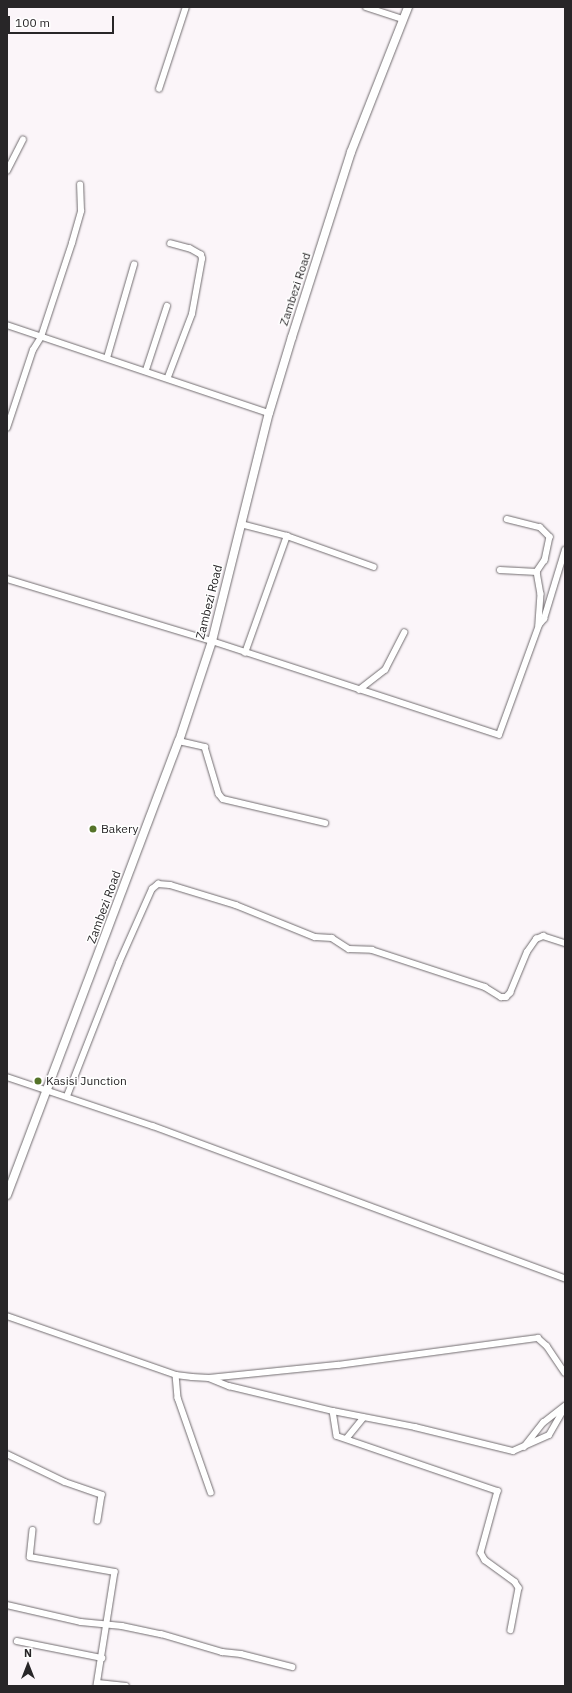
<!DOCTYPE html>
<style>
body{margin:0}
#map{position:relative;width:572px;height:1693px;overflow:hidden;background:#fbf5f9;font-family:"IBM Plex Sans",sans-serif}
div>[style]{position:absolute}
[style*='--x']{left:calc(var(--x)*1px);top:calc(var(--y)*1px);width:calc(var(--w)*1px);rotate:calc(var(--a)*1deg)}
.roads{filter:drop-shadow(0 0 1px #716c6f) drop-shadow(0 0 1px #716c6f)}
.street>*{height:5.5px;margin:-2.75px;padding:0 2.75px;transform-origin:2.75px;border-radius:2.75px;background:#fff}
.secondary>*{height:8px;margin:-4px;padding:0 4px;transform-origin:4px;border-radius:4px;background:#fff}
.dots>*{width:11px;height:11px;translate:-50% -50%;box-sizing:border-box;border:2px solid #fff;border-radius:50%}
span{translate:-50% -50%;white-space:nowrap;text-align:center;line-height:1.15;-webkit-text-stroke:3px #fff;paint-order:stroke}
.street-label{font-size:12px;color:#282628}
.poi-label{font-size:12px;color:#282628}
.left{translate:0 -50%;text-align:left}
.frame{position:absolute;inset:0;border:8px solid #282628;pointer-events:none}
.north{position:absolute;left:8px;top:1645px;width:40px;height:40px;-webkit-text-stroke:3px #fff;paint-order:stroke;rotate:0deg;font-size:11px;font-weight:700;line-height:16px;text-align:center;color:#282628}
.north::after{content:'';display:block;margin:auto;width:14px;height:18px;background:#282628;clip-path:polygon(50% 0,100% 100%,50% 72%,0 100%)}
.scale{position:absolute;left:8px;top:16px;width:106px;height:18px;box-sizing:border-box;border:2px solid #282628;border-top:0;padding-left:5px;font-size:12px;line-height:14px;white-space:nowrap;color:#282628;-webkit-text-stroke:3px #fff;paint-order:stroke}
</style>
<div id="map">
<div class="roads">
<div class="street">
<div style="--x:366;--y:7;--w:39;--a:18"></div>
<div style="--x:159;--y:89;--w:86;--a:-71.8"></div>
<div style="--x:7;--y:171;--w:35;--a:-63"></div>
<div style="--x:7;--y:325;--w:276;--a:18.6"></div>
<div style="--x:107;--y:358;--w:97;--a:-73.8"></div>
<div style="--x:146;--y:370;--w:67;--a:-71.8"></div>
<div style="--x:168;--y:377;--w:67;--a:-69.1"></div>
<div style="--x:192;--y:314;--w:56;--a:-79.7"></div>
<div style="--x:202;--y:259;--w:4;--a:-104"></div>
<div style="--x:201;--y:255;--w:13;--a:-151"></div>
<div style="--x:190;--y:249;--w:20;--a:-165"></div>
<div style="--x:7;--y:428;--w:82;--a:-71.6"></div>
<div style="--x:33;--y:350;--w:15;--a:-58"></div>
<div style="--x:41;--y:337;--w:99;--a:-71.7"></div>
<div style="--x:72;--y:243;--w:33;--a:-74"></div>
<div style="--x:81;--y:211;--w:26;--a:-92"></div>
<div style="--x:507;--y:519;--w:34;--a:14"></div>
<div style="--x:540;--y:527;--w:14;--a:45"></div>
<div style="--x:550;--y:537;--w:24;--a:102"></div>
<div style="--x:545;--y:560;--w:14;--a:124"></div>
<div style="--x:537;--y:572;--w:22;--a:80"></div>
<div style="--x:541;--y:594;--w:31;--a:94"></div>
<div style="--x:241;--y:524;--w:48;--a:14.6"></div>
<div style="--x:287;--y:536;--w:92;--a:19.6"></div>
<div style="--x:500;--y:570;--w:37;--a:3"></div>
<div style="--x:7;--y:579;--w:214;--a:16.8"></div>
<div style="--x:212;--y:641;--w:302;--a:18.1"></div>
<div style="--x:499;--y:735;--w:117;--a:-70"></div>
<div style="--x:539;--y:625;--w:8;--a:-50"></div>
<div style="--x:544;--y:619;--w:72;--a:-73.1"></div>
<div style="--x:245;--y:653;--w:124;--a:-70.3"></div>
<div style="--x:359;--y:690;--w:33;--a:-38"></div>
<div style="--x:385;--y:670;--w:42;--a:-62.8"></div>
<div style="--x:179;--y:741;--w:27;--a:13"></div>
<div style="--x:205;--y:747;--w:49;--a:73.4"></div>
<div style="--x:219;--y:794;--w:6;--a:51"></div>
<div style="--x:223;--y:799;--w:105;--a:13.2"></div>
<div style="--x:7;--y:1077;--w:154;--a:18.6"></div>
<div style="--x:153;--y:1126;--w:439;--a:20.3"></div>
<div style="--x:67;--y:1096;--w:143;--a:-68.6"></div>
<div style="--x:119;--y:963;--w:81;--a:-66"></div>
<div style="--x:152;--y:889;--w:8;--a:-40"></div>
<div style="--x:158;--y:884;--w:12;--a:5"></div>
<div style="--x:170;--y:885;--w:69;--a:16.9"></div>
<div style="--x:236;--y:905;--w:85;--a:22.1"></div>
<div style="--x:315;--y:937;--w:17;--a:3"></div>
<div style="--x:332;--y:938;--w:20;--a:33"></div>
<div style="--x:349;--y:949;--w:23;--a:2"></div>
<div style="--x:372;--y:950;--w:119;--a:18.1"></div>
<div style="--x:485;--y:987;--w:19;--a:32"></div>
<div style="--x:501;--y:997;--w:5;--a:0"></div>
<div style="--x:506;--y:997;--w:6;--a:-45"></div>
<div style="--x:510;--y:993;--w:44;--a:-67.5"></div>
<div style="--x:527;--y:952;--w:16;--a:-55"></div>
<div style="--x:536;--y:939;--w:8;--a:-23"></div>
<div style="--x:543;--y:936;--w:23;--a:18"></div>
<div style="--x:7;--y:1316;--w:179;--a:19.2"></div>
<div style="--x:176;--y:1375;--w:16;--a:7"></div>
<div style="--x:192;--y:1377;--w:17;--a:3"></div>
<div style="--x:209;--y:1378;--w:130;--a:-5.8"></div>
<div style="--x:338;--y:1365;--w:202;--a:-7.7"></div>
<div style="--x:538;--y:1338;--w:12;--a:42"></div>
<div style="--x:547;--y:1346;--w:32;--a:56"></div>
<div style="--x:176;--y:1375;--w:23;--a:85"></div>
<div style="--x:178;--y:1398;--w:100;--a:70.7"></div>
<div style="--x:209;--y:1378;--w:22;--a:22"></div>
<div style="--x:229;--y:1386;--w:107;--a:13.5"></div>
<div style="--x:333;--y:1411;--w:84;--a:11"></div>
<div style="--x:415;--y:1427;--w:101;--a:13.8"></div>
<div style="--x:513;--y:1451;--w:39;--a:-24"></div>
<div style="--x:549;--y:1435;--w:32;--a:-60"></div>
<div style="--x:333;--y:1411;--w:25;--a:81"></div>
<div style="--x:337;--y:1436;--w:170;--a:18.9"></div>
<div style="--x:498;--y:1491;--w:64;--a:105.3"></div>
<div style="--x:481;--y:1553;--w:8;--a:60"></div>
<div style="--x:485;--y:1560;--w:37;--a:36"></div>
<div style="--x:515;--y:1582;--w:7;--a:56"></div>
<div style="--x:519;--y:1588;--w:43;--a:100.8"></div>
<div style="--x:347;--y:1438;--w:26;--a:-51"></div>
<div style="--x:524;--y:1447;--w:31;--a:-52"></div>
<div style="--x:543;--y:1423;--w:28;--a:-38"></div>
<div style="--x:7;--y:1454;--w:64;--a:25.8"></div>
<div style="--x:65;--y:1482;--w:39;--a:19"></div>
<div style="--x:102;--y:1495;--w:26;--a:99"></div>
<div style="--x:33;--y:1530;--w:27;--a:96"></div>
<div style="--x:30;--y:1557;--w:86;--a:10"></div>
<div style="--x:115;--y:1572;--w:115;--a:99"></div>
<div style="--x:7;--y:1605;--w:76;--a:12.9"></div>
<div style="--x:81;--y:1622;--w:41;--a:5.6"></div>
<div style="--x:122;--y:1626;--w:40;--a:12"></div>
<div style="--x:161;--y:1634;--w:64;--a:16.4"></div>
<div style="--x:222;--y:1652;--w:19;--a:6"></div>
<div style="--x:241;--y:1654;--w:53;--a:14.3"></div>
<div style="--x:17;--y:1641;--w:87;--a:11.3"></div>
<div style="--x:98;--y:1683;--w:28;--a:6"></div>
</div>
<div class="secondary">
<div style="--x:7;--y:1195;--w:485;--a:-69.3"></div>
<div style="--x:179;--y:741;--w:105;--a:-71.7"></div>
<div style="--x:212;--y:641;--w:235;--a:-76"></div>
<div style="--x:269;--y:413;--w:79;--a:-73.2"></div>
<div style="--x:292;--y:337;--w:194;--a:-72.3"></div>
<div style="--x:351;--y:152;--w:156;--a:-68.5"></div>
</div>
</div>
<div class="dots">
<div style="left:93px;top:829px;background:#557329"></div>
<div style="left:38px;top:1081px;background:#557329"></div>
</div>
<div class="street-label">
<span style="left:295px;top:289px;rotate:-72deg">Zambezi Road</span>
<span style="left:209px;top:602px;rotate:-76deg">Zambezi Road</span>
<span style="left:104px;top:907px;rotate:-70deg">Zambezi Road</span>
</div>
<div class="poi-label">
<span class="left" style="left:101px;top:829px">Bakery</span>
<span class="left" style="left:46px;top:1081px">Kasisi Junction</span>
</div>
<div class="frame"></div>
<div class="north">N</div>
<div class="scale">100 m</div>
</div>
